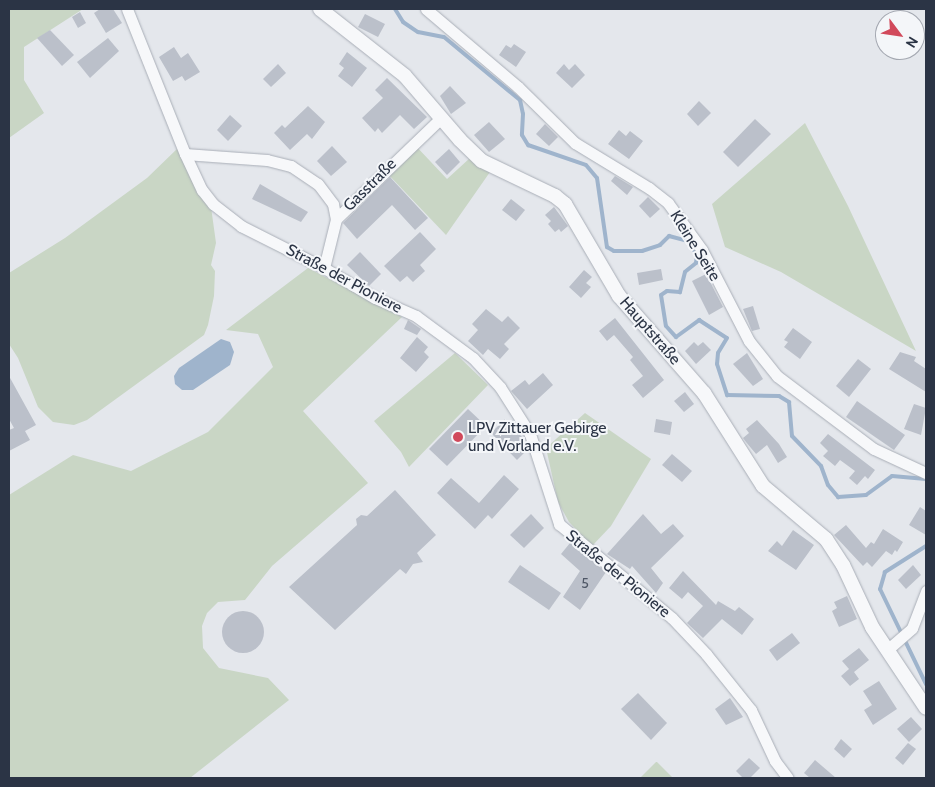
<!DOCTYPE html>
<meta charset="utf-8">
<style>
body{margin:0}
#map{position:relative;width:935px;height:787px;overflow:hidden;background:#e4e7ec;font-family:Cabin,sans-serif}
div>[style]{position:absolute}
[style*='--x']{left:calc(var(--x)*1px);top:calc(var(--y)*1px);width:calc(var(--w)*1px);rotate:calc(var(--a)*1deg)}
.green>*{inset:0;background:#c9d6c5}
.water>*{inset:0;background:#9fb4cc}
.stream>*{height:4px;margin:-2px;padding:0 2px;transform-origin:2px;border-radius:2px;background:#9fb4cc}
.building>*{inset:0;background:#bbc0ca}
.round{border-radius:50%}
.roads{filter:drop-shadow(0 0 1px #a9aeb7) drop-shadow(0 0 1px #a9aeb7)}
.minor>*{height:11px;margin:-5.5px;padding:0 5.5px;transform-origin:5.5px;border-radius:5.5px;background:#f7f8fa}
.tertiary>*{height:14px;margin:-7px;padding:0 7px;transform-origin:7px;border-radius:7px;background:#f7f8fa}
.dots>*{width:14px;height:14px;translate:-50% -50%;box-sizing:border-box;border:2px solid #f4f6f9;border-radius:50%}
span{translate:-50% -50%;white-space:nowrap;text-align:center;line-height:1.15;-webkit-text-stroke:4px #f4f6f9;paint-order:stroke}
.number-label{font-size:14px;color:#4f5766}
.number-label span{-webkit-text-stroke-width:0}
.street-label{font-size:16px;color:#2b3445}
.poi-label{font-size:16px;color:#2b3445}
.left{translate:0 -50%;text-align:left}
.frame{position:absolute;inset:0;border:10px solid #2b3445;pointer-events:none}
.north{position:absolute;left:875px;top:10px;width:50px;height:50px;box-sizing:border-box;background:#f4f6f9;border:1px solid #a4a8b1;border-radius:50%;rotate:121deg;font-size:14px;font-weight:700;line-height:20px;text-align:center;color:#2b3445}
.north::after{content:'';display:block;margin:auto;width:18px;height:22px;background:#d1495b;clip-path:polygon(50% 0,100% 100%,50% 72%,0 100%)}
</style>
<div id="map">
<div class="green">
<div style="clip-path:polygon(9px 9px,83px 9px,24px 47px,24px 80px,44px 113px,9px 138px)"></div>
<div style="clip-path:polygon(805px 123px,848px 206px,916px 351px,781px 272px,725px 247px,712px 204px)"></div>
<div style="clip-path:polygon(414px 144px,447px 179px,470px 158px,490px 172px,446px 235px,385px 171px)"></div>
<div style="clip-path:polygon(178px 148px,211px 207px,216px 243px,211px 265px,215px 271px,214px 296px,208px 325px,204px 335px,87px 420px,74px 425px,53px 422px,38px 407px,18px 358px,9px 344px,9px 273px,65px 238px,147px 178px)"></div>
<div style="clip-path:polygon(308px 268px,402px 317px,303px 411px,368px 483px,272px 566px,245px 600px,218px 602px,207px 613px,202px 626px,203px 648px,219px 668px,268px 678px,289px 700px,190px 778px,9px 778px,9px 495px,73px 455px,131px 471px,208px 432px,273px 367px,258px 334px,226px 330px)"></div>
<div style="clip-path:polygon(455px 353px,488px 385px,409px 467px,401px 452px,374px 421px)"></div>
<div style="clip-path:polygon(585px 413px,651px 459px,611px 526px,592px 546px,569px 522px,558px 502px,546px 448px)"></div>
<div style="clip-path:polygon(656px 762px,657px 762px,673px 778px,640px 778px)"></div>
</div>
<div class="water">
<div style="clip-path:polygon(221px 339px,230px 342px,234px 352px,230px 365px,193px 390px,182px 390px,175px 384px,174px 376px,179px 368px)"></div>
</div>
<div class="stream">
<div style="--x:395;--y:9;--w:15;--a:58"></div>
<div style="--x:403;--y:22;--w:18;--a:34"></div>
<div style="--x:418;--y:32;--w:26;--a:11"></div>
<div style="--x:444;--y:37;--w:99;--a:39.7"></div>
<div style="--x:520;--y:100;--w:14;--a:78"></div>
<div style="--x:523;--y:114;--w:21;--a:93"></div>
<div style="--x:522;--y:135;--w:12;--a:59"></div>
<div style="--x:528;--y:145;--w:61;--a:19"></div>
<div style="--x:586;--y:165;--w:17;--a:50"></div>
<div style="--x:597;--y:178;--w:70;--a:81.8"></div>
<div style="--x:607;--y:247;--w:8;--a:30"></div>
<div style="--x:614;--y:251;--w:28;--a:0"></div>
<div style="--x:642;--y:251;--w:19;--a:-18"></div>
<div style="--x:660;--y:245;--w:13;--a:-45"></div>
<div style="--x:669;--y:236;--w:20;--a:15"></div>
<div style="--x:688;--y:241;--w:17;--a:57"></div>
<div style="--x:697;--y:255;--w:8;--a:97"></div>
<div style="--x:696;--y:263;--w:14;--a:141"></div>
<div style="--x:685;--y:272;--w:21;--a:104"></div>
<div style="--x:680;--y:292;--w:13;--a:-176"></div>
<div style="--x:667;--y:291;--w:7;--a:146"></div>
<div style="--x:661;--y:295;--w:31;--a:81"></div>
<div style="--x:666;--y:326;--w:15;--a:48"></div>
<div style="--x:676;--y:337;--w:29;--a:-36"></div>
<div style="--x:699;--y:320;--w:33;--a:33"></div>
<div style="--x:727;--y:338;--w:17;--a:121"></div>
<div style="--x:718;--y:353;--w:11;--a:95"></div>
<div style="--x:717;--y:364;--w:33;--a:72"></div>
<div style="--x:727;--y:395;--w:52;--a:1.1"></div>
<div style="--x:779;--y:396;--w:12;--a:31"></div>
<div style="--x:789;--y:402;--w:34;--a:85"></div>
<div style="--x:792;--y:436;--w:42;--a:46"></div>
<div style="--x:821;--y:466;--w:20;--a:70"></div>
<div style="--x:828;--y:485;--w:16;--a:50"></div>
<div style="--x:838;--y:497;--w:28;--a:-4"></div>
<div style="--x:866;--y:495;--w:32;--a:-36"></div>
<div style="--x:892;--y:476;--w:34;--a:5"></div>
<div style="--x:926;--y:546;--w:49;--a:147.6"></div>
<div style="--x:885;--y:572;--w:18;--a:106"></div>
<div style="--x:880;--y:589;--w:106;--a:64.2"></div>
</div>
<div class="building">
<div style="clip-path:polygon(100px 9px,113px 9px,122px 23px,106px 33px,94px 13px)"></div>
<div style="clip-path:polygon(80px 12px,86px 23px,78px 28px,72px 17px)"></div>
<div style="clip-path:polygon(365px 14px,385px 24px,378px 37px,358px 27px)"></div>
<div style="clip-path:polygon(50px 30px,74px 55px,62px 66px,37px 38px)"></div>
<div style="clip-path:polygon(108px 38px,119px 51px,90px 78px,77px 62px)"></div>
<div style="clip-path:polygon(514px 44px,526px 52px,516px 67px,499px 55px,506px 45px,511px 48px)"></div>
<div style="clip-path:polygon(174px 47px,181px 58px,188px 53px,200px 72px,185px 81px,182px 76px,173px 81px,159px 57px)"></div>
<div style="clip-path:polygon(347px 52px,367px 68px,352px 87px,338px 76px,344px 68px,339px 64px)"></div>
<div style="clip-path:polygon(278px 64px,286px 73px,271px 87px,263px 79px)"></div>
<div style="clip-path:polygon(564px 64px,569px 70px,575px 64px,585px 75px,572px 88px,556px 73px)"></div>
<div style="clip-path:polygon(387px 78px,427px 117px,414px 129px,400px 115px,382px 133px,378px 128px,375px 132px,362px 118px,383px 98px,375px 90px)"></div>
<div style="clip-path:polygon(450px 86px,466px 103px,451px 114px,440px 96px)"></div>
<div style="clip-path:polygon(699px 101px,711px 113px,698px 126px,687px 114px)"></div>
<div style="clip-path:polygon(308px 106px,325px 122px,312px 139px,307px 134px,290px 150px,274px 133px,282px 125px,285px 128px)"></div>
<div style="clip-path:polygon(230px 115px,242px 126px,228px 141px,217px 130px)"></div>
<div style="clip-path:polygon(755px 119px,771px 134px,738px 167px,723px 152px)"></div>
<div style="clip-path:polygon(489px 122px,505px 139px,489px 152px,474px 135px)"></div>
<div style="clip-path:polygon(545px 124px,558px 137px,549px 146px,536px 134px)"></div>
<div style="clip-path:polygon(619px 130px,626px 136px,630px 131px,643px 141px,629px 159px,608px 144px)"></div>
<div style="clip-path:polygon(332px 146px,347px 162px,331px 176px,317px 161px)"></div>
<div style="clip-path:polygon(449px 149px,460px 162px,447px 175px,435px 162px)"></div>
<div style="clip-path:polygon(615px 176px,633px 187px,627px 195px,611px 181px)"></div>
<div style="clip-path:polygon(390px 177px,428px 218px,415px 230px,392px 205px,357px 239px,343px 223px)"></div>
<div style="clip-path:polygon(260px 184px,308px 212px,301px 222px,252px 199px)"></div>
<div style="clip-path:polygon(648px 197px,660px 209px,650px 218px,639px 206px)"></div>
<div style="clip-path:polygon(511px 199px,525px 210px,516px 221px,502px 210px)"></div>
<div style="clip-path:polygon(554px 207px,568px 226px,561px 232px,559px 229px,555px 232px,548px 224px,551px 221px,545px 215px)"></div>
<div style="clip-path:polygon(420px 232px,436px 249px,420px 265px,425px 271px,413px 282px,407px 276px,400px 282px,384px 266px)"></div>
<div style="clip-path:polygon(360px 252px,381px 274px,369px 286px,347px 265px)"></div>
<div style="clip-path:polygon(661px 269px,663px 280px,639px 285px,637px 273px)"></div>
<div style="clip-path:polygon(584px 270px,592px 277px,586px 283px,591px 287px,581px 298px,569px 287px)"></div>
<div style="clip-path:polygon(706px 274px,723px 307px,709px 315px,692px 281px)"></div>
<div style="clip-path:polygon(753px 306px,760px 329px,752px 331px,743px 309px)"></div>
<div style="clip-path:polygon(486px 309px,502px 322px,508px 316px,520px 328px,504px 344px,509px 349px,500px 359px,488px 349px,483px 355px,468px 341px,478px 330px,472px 324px)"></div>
<div style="clip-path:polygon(615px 318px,664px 380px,643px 398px,632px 385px,643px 376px,630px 360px,633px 357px,614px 335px,607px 341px,599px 331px)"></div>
<div style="clip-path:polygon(408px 320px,421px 329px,417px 335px,404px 329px)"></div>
<div style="clip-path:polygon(793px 328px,812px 342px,800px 359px,784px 347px,788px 342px,784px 340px)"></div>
<div style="clip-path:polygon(417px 337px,428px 347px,424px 352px,429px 357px,416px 372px,400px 358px)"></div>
<div style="clip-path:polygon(694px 342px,698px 346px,703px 342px,711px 350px,696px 364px,685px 351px)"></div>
<div style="clip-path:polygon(900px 352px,916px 357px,914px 361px,926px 369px,926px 392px,889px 369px)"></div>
<div style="clip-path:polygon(747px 353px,763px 379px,753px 386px,733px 364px)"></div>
<div style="clip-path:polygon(858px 359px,871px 369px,849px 397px,836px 386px)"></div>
<div style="clip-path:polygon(543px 373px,553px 385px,527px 409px,511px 391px,525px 380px,529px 385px)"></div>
<div style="clip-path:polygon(9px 376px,36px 425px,25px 431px,30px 440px,9px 451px,9px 430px,14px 428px,9px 419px)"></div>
<div style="clip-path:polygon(685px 392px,694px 404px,684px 412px,674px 401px)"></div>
<div style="clip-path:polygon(857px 401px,905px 435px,894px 450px,846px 417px)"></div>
<div style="clip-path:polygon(914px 404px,926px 408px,921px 435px,904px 429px)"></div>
<div style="clip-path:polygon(468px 409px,486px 426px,447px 466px,429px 449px)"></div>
<div style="clip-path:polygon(505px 419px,523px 438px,527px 450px,517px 460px,491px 433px)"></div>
<div style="clip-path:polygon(656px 419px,672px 422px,670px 435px,654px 432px)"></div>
<div style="clip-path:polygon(757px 420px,779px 444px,787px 457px,778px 463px,767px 445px,756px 454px,746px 442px,743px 438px,749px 433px,746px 429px)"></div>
<div style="clip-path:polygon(828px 434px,875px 470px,868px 479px,865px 476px,857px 485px,849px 478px,855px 471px,840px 460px,835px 466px,823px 456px,828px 451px,820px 443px)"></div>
<div style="clip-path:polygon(672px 454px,692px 471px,682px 482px,662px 465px)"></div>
<div style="clip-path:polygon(504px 475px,519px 489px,492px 519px,488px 515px,475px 529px,437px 493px,451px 478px,479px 503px)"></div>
<div style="clip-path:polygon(395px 490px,436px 535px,417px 553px,423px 562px,413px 564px,406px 574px,400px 569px,335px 630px,289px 587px,357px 525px,356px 519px,361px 515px,367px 516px)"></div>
<div style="clip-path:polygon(920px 507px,926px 511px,926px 535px,909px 525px)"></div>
<div style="clip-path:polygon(531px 514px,544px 528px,524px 548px,510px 535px)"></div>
<div style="clip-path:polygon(643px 514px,661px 534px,673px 524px,684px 536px,651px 568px,663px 583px,656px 593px,632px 566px,630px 569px,607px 554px)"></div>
<div style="clip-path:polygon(846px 525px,866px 548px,871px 542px,874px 544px,883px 529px,903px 542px,897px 552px,895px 550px,892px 555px,886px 551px,872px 567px,867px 562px,863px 566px,834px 535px)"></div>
<div style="clip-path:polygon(793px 530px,814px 545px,796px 570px,768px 551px,777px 541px,782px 546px)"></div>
<div style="clip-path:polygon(570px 543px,606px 572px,580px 610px,563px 597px,580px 571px,561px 554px)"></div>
<div style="clip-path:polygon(520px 565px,561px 593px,549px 610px,508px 582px)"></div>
<div style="clip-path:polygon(913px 565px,921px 575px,906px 589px,898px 580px)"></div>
<div style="clip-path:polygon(683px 571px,716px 605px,718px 601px,735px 611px,739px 607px,754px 619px,742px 635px,722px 619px,703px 638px,687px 623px,703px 606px,688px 592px,682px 599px,669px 588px)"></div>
<div style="clip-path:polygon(847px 596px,857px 619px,839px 627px,832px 611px,837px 608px,834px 602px)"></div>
<div class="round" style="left:222px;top:611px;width:42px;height:42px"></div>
<div style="clip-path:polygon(792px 633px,800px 643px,777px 661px,769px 650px)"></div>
<div style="clip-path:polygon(859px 648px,869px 660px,854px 672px,859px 679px,850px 686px,841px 676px,849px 669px,842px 661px)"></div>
<div style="clip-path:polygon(879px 681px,897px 709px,873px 725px,864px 710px,872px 705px,863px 691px)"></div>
<div style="clip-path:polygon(638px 693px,667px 723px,651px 740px,621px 709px)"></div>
<div style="clip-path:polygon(730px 698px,743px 717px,726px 725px,715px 709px)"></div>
<div style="clip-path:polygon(911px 717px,922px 729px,909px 742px,897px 729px)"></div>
<div style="clip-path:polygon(841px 739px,852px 749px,844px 758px,834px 749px)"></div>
<div style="clip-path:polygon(908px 743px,916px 749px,903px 765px,895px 758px)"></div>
<div style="clip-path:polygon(749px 758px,760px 768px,750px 778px,743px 778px,736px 771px)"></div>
<div style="clip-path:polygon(815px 760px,836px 778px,810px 778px,804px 773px)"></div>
</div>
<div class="roads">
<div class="minor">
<div style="--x:127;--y:9;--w:156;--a:68.2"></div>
<div style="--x:185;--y:154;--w:40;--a:65"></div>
<div style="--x:202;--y:190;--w:18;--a:52"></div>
<div style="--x:213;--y:204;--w:36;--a:38"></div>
<div style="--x:241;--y:226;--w:93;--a:26.8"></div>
<div style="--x:324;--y:268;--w:59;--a:30.5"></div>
<div style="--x:375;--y:298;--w:45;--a:23.7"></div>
<div style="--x:416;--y:316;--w:71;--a:36.4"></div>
<div style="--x:473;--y:358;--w:40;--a:47"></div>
<div style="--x:500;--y:387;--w:56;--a:57.4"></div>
<div style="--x:530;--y:434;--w:95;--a:72.1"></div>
<div style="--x:559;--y:524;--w:147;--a:39.8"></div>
<div style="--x:672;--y:618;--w:50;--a:46.6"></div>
<div style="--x:706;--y:654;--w:72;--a:51.2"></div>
<div style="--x:751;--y:710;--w:56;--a:64.8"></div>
<div style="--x:775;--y:761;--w:21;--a:53"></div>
<div style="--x:426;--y:9;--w:121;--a:40.3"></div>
<div style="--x:518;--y:87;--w:80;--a:44.5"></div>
<div style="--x:575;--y:143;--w:87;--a:31.3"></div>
<div style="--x:649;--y:188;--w:24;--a:38"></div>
<div style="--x:668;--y:203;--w:58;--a:54.1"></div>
<div style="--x:702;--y:250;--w:102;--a:62.7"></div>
<div style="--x:749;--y:341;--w:45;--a:51.3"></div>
<div style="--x:777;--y:376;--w:121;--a:37"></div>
<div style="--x:874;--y:449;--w:57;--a:24.8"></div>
<div style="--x:185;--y:154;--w:82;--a:4.2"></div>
<div style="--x:267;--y:160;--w:25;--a:14"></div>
<div style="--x:291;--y:166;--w:32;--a:34"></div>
<div style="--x:318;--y:184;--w:25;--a:53"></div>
<div style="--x:333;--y:204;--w:15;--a:79"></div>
<div style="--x:324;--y:268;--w:50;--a:-76.2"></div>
<div style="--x:336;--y:219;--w:146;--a:-43.9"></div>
<div style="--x:887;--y:650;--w:33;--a:-41"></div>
<div style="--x:912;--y:628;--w:40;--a:-69"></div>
</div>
<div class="tertiary">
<div style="--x:320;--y:9;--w:108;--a:38.2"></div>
<div style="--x:405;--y:76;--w:84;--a:49.3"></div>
<div style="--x:460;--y:140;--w:30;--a:44"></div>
<div style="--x:482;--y:161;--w:81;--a:25.6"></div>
<div style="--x:555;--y:196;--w:13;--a:39"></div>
<div style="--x:565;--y:204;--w:107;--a:59.6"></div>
<div style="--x:619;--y:296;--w:129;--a:48.8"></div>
<div style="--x:704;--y:393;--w:110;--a:57.6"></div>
<div style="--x:763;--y:486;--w:82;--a:40.1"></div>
<div style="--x:826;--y:539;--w:31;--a:57"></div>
<div style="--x:843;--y:565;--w:68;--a:64.9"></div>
<div style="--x:872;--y:627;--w:97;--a:56.3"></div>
</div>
</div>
<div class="dots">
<div style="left:458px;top:437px;background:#d1495b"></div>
</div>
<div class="number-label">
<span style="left:585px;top:583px">5</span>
</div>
<div class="street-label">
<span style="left:370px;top:185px;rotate:-45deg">Gasstraße</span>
<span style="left:695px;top:246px;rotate:58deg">Kleine Seite</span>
<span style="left:344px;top:279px;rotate:28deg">Straße der Pioniere</span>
<span style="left:650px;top:331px;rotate:49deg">Hauptstraße</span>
<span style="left:618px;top:574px;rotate:39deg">Straße der Pioniere</span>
</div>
<div class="poi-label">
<span class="left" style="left:468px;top:437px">LPV Zittauer Gebirge<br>und Vorland e.V.</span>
</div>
<div class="frame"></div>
<div class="north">N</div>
</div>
